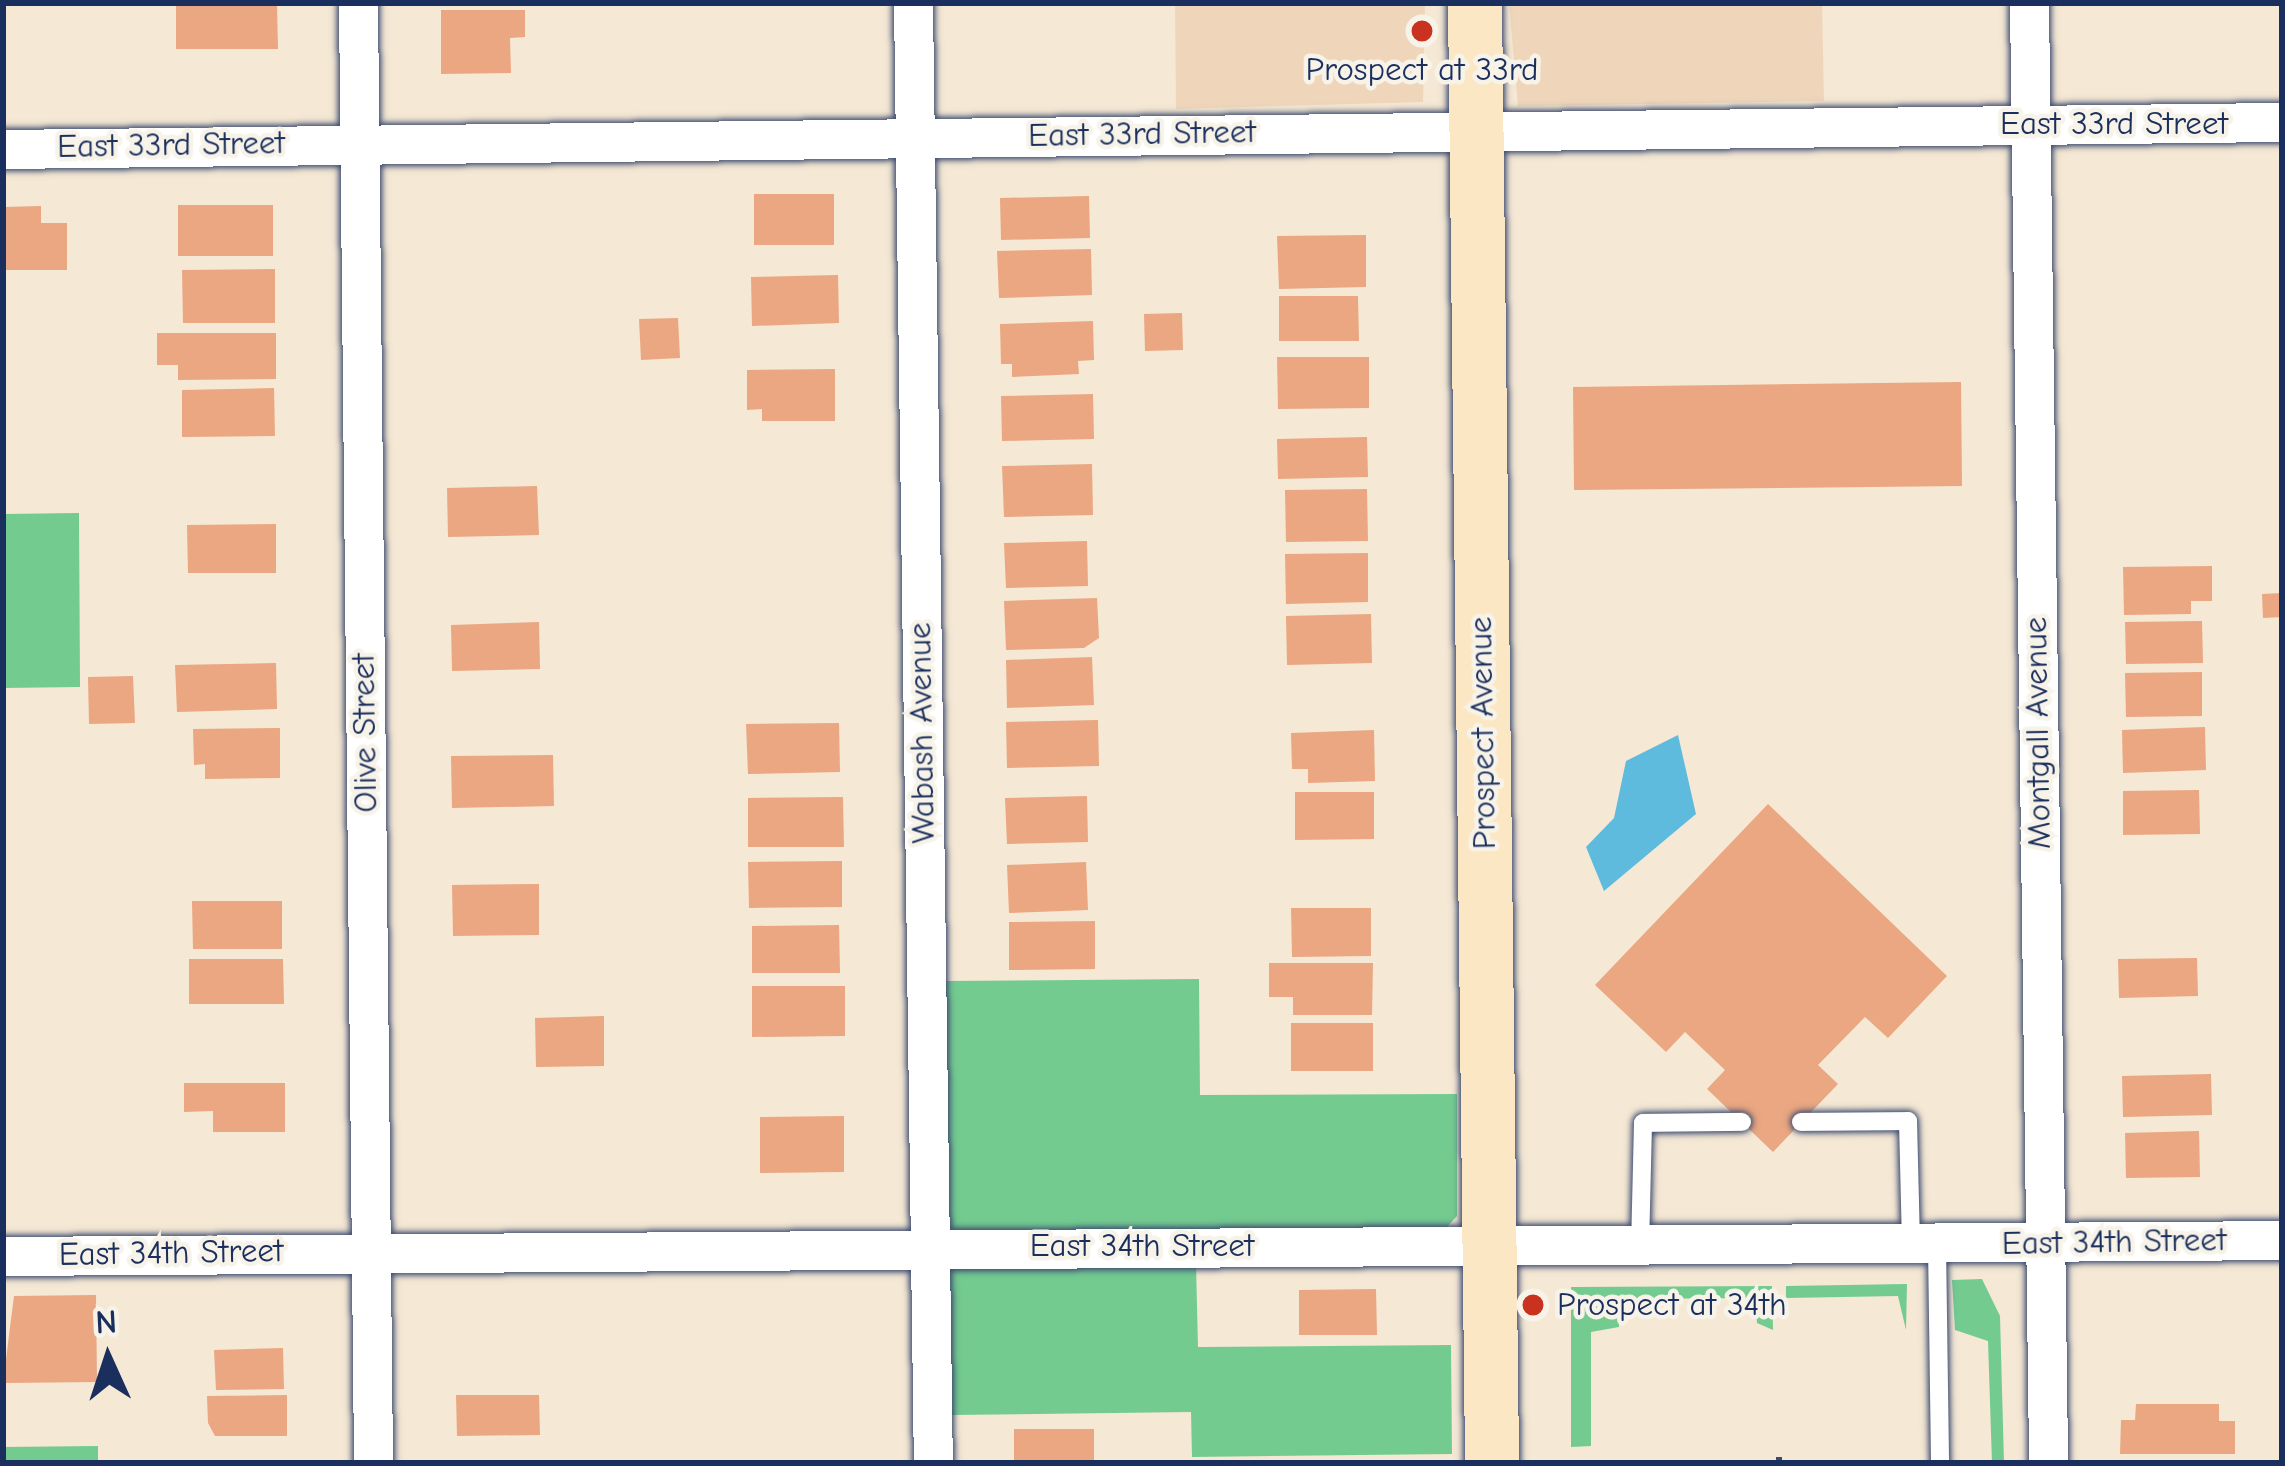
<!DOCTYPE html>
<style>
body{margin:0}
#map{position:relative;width:2285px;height:1466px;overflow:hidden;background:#f5e8d4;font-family:"Comic Neue",sans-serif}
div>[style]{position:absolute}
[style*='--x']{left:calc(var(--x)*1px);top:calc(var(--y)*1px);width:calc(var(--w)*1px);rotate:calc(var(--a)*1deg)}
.built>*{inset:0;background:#efd6bb}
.green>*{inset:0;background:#73cb90}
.water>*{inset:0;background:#5fbbdd}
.building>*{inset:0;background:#eaa781}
.path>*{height:6px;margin-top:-3px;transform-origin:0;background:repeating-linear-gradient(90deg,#3c4b70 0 9px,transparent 0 18px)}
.roads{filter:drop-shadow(0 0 3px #3c4b70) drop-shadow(0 0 3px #3c4b70)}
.lane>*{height:18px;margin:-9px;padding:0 9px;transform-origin:9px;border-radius:9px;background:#fff}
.street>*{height:39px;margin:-19.5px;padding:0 19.5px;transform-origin:19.5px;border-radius:19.5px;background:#fff}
.secondary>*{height:54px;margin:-27px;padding:0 27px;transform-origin:27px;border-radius:27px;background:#fbe7c3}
.dots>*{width:33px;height:33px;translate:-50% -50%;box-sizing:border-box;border:6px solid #f7f3e8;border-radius:50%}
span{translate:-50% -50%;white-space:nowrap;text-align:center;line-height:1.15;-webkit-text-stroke:9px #f7f3e8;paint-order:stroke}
.poi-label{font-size:33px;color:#1b2f5e}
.left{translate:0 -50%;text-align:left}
.street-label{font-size:33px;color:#1b2f5e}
.frame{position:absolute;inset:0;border:6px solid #1b2f5e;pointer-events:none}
.north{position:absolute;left:48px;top:1298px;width:120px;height:120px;-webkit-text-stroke:9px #f7f3e8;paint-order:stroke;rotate:357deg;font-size:33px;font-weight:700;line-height:48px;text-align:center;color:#1b2f5e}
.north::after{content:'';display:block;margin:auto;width:42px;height:54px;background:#1b2f5e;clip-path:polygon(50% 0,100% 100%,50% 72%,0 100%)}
</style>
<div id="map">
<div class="built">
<div style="clip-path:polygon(1175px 3px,1425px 3px,1423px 102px,1176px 109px)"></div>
<div style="clip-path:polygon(1509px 3px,1822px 3px,1824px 101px,1518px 106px)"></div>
</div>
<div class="green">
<div style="clip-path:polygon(79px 513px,80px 687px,3px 688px,3px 514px)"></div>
<div style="clip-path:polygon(1199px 979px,1200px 1095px,1457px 1094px,1457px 1216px,1445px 1229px,957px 1234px,943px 1220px,941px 981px)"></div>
<div style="clip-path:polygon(1196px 1264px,1198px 1347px,1451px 1345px,1452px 1454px,1192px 1457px,1191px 1412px,950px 1415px,949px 1266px)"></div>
<div style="clip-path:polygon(1982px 1279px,2000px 1316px,2004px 1463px,1992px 1463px,1988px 1341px,1955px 1330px,1952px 1280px)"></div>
<div style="clip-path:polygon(1907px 1284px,1906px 1330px,1898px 1296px,1786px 1298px,1786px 1286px)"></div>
<div style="clip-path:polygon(1772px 1286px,1773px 1330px,1757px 1323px,1755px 1298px,1619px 1299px,1619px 1327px,1591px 1332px,1591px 1446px,1571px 1447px,1571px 1287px)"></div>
<div style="clip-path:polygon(98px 1446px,98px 1463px,3px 1463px,3px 1447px)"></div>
</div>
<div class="water">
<div style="clip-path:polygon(1678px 735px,1696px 814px,1604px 891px,1586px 847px,1614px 818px,1626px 761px)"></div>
</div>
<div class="building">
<div style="clip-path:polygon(176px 3px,277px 3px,278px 49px,176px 49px)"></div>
<div style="clip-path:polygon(441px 10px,525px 10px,525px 37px,510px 38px,511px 73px,441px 74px)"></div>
<div style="clip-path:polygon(754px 194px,834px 194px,834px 245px,754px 245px)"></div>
<div style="clip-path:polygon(1089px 196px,1090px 238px,1001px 240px,1000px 198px)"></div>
<div style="clip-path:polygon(178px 205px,273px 205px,273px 256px,178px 256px)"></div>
<div style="clip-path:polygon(41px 206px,41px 223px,67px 223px,67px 270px,3px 270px,3px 207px)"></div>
<div style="clip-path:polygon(1366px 235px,1366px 287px,1279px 289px,1277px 236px)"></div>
<div style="clip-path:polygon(1091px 249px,1092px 295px,999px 298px,997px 251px)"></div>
<div style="clip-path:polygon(275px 269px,275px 323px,183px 323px,182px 270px)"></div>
<div style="clip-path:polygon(838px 275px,839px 323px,752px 326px,751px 277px)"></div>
<div style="clip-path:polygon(1279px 296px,1358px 296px,1359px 341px,1279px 341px)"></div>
<div style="clip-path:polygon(1182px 313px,1183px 350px,1145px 351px,1144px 314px)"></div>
<div style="clip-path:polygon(678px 318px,680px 358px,641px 360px,639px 319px)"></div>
<div style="clip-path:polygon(1093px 321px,1094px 360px,1078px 361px,1079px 374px,1012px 377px,1012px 364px,1001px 364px,1000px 324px)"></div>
<div style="clip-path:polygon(157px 333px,276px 333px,276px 379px,178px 380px,178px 365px,157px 365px)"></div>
<div style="clip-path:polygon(1277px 357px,1369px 357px,1369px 408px,1278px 409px)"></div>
<div style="clip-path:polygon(835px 369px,835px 421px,762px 421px,762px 409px,747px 410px,747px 370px)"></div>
<div style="clip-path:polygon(1961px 382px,1962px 486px,1574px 490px,1573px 387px)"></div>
<div style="clip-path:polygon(274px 388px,275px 436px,182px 437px,182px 390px)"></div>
<div style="clip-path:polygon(1093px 394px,1094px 439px,1002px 441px,1001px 396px)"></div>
<div style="clip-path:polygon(1367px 437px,1368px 477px,1278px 479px,1277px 439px)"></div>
<div style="clip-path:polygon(1092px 464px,1093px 515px,1004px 517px,1002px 466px)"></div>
<div style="clip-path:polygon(537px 486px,539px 535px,448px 537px,447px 488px)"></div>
<div style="clip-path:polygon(1367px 489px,1368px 541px,1286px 542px,1285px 490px)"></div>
<div style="clip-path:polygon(276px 524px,276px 573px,188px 573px,187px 525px)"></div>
<div style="clip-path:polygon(1087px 541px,1088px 586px,1006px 588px,1004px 543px)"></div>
<div style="clip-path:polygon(1368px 553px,1368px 602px,1286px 604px,1285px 554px)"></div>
<div style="clip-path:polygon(2212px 566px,2212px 601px,2191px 601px,2191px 614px,2124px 615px,2123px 567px)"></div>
<div style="clip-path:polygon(2282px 593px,2282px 617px,2263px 618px,2262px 594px)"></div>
<div style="clip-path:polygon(1097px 598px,1099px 638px,1084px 648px,1006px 650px,1004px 601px)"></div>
<div style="clip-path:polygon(1371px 614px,1372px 663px,1287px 665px,1286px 616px)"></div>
<div style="clip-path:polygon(2202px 621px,2203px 663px,2126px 664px,2125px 622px)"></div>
<div style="clip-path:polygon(539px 622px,540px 669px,452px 671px,451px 625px)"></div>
<div style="clip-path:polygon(1092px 657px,1094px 705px,1007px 708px,1006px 660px)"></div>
<div style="clip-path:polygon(276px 663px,277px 709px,177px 712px,175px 665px)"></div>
<div style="clip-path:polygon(2202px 672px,2202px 716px,2126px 717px,2125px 673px)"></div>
<div style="clip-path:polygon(133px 676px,135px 723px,89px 724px,88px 677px)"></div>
<div style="clip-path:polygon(1098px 720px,1099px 766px,1007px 768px,1006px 722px)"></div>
<div style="clip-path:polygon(839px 723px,840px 772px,748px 774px,746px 724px)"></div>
<div style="clip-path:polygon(2205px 727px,2206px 770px,2123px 773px,2122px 730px)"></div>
<div style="clip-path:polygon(280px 728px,280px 778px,205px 779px,205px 764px,194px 765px,193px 729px)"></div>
<div style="clip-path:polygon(1374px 730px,1375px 781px,1308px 783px,1308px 769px,1292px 769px,1291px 733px)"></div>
<div style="clip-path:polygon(553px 755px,554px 806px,452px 808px,451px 756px)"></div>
<div style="clip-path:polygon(2199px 790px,2200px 834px,2123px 835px,2123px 791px)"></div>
<div style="clip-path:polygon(1295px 792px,1374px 792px,1374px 839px,1295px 840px)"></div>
<div style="clip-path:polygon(1087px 796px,1088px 842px,1007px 844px,1005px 798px)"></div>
<div style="clip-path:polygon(843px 797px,844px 847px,748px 847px,748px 798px)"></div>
<div style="clip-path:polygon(1768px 804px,1947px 976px,1888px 1038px,1865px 1017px,1818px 1065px,1838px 1084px,1773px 1152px,1707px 1089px,1725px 1070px,1685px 1032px,1666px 1052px,1595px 985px)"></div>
<div style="clip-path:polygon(842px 861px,842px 907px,749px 908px,748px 862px)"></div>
<div style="clip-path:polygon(1086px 862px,1088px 910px,1009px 913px,1007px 865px)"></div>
<div style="clip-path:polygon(539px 884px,539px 935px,453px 936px,452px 885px)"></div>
<div style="clip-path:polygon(192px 901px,282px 901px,282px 949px,193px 949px)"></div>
<div style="clip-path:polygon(1291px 908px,1371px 908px,1371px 956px,1292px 957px)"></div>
<div style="clip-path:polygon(1095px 921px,1095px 969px,1009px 970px,1009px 922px)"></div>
<div style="clip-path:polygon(839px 925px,840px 973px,752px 973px,752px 926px)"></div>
<div style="clip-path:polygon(2197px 958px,2198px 996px,2119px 998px,2118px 959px)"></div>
<div style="clip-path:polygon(189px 959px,283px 959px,284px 1004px,189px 1004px)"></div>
<div style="clip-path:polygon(1269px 963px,1373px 963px,1372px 1015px,1293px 1015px,1293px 997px,1269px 997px)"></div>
<div style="clip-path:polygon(752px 986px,845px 986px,845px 1036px,752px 1037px)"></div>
<div style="clip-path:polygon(604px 1016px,604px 1066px,536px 1067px,535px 1018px)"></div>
<div style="clip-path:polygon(1291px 1023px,1373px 1023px,1373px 1071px,1291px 1071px)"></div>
<div style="clip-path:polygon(2211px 1074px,2212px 1115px,2123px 1117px,2122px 1076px)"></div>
<div style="clip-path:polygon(184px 1083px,285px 1083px,285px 1132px,213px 1132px,213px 1111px,184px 1112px)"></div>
<div style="clip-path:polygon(844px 1116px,844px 1172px,760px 1173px,760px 1117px)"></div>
<div style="clip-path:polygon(2199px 1131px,2200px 1177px,2126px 1178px,2125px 1133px)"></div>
<div style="clip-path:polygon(1376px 1289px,1377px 1335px,1299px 1335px,1299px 1290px)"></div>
<div style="clip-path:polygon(96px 1295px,97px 1382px,3px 1383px,14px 1296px)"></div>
<div style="clip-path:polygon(283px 1348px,284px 1389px,216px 1390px,214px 1350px)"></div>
<div style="clip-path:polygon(287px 1395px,287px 1436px,215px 1436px,208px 1423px,207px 1396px)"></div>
<div style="clip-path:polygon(456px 1395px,539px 1395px,540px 1435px,457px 1436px)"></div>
<div style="clip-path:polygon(2136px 1404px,2219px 1404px,2219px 1421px,2235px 1421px,2235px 1454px,2120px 1454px,2121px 1420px,2135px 1420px)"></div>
<div style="clip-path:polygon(1014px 1429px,1094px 1429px,1094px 1463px,1014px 1463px)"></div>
</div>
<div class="path">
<div style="--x:1779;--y:1463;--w:6;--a:-90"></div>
</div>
<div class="roads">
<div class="lane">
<div style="--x:1801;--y:1122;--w:107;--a:-0.5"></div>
<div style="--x:1908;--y:1121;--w:124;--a:88.6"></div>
<div style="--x:1937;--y:1245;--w:218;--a:89.2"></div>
<div style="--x:1640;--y:1247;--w:124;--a:-88.6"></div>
<div style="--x:1643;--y:1123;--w:99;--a:-0.6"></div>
</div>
<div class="street">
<div style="--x:358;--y:3;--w:1460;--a:89.41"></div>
<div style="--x:913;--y:3;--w:1460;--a:89.22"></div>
<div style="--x:2029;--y:3;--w:1460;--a:89.25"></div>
<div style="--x:3;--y:149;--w:2279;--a:-0.68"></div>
<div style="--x:3;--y:1256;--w:2279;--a:-0.4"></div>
</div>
<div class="secondary">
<div style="--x:1475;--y:3;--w:1460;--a:89.33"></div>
</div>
</div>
<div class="dots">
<div style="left:1422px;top:31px;background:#c8321e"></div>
<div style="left:1533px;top:1305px;background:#c8321e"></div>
</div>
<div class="poi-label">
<span style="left:1422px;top:70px">Prospect at 33rd</span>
<span class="left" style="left:1557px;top:1305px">Prospect at 34th</span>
</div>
<div class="street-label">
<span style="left:2114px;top:124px">East 33rd Street</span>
<span style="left:1142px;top:134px;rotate:-1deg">East 33rd Street</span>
<span style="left:171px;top:145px;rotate:-1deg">East 33rd Street</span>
<span style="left:365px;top:733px;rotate:-91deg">Olive Street</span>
<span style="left:922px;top:733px;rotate:-91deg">Wabash Avenue</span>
<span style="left:1483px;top:733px;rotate:-91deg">Prospect Avenue</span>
<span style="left:2038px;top:733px;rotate:-91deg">Montgall Avenue</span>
<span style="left:2114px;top:1242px;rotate:-1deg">East 34th Street</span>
<span style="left:1142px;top:1246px">East 34th Street</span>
<span style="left:171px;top:1253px;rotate:-1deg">East 34th Street</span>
</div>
<div class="frame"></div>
<div class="north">N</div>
</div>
